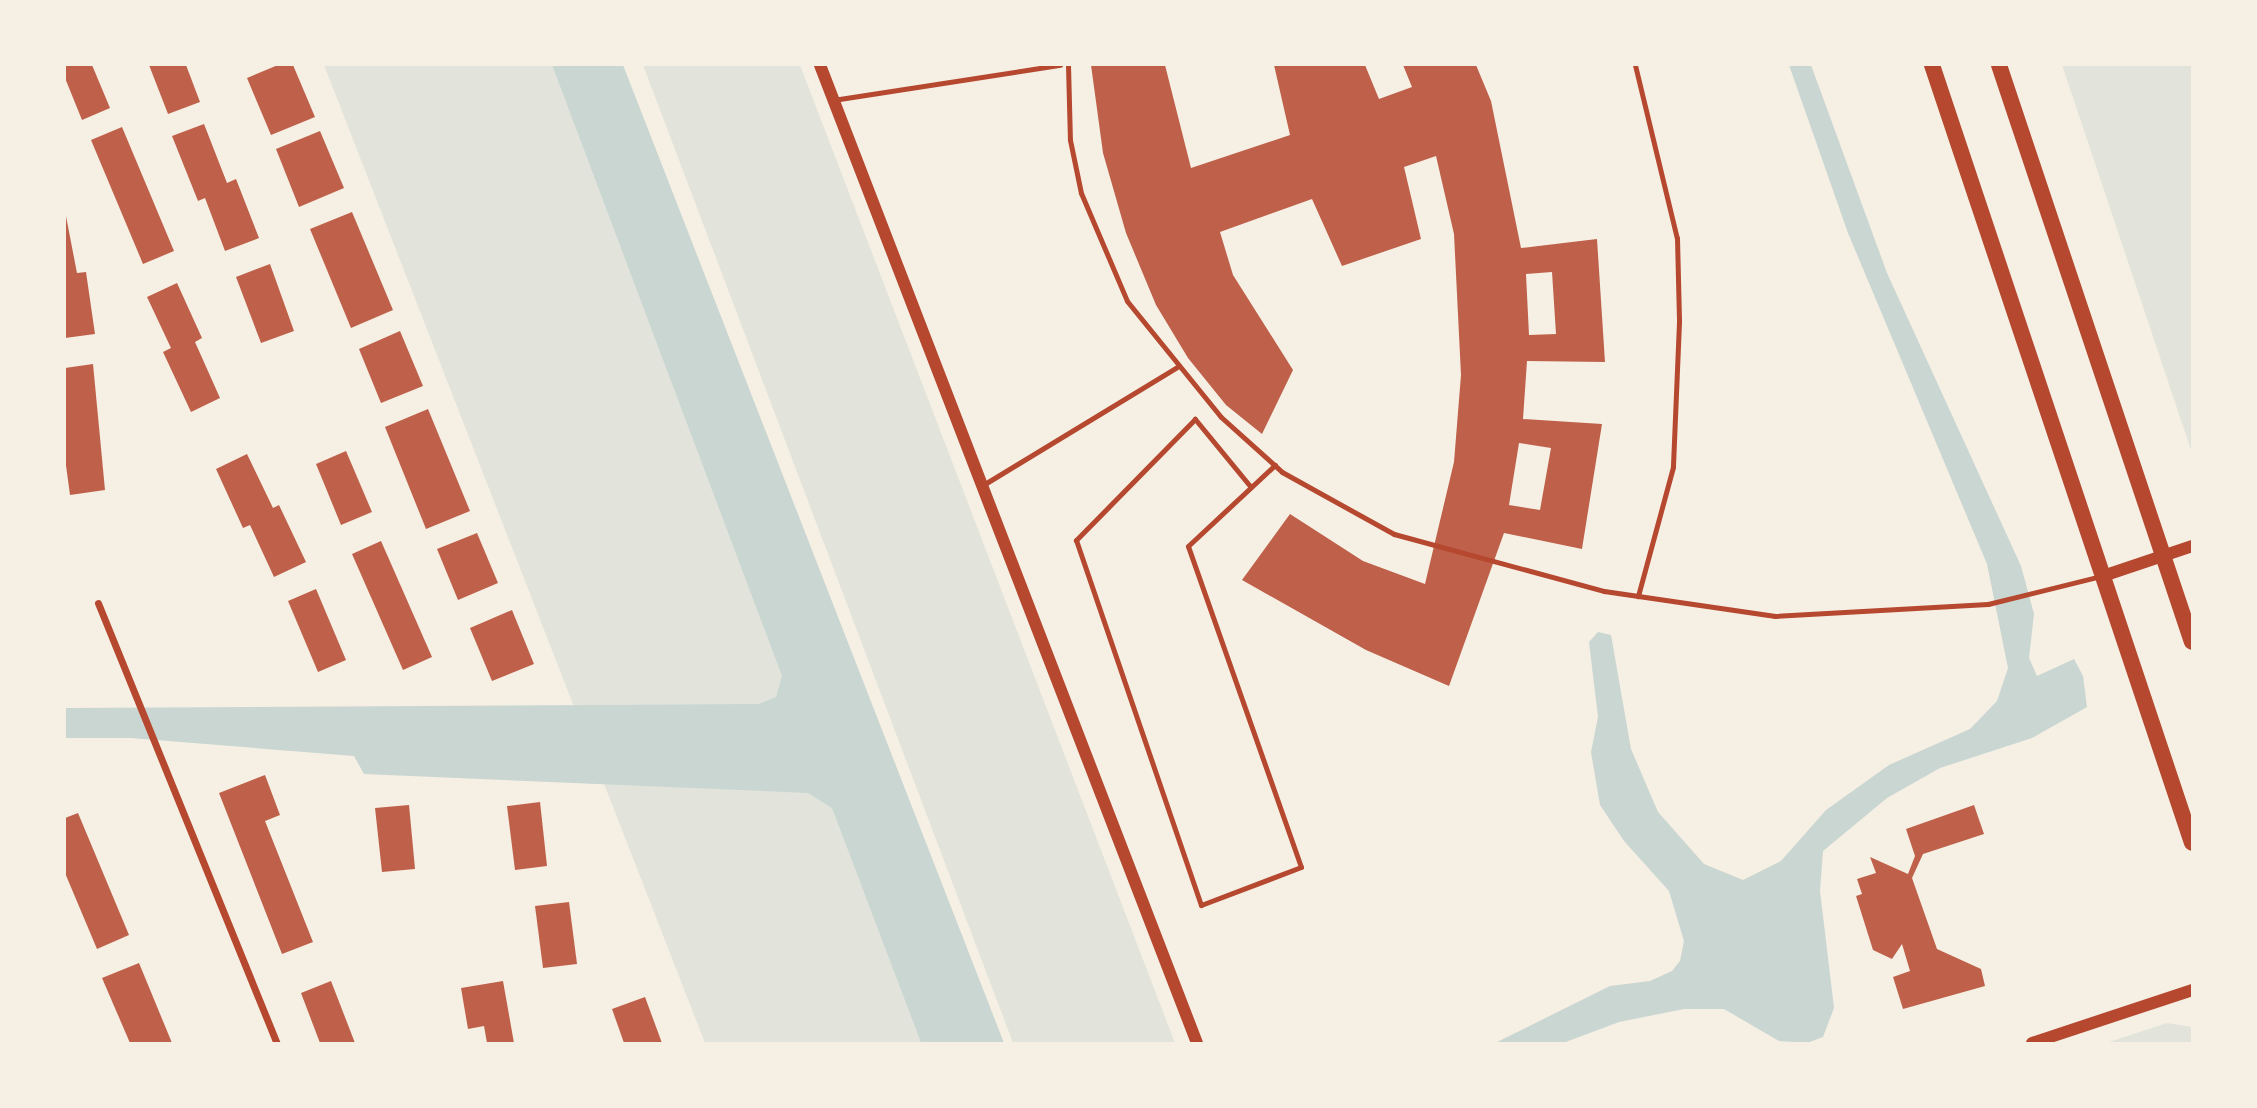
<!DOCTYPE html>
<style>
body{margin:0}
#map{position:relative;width:2257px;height:1108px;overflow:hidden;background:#f6efe4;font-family:"Sofia Sans Condensed",sans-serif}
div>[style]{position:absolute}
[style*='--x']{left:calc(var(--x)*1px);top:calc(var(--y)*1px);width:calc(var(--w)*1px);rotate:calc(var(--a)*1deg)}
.green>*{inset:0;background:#e2e4dc}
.water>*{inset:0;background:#c9d6d2}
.building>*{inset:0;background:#bf614a}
.service>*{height:5px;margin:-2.5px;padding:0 2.5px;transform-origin:2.5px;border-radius:2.5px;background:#b5482f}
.minor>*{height:7px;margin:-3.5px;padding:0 3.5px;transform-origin:3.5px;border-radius:3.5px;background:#b5482f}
.tertiary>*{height:12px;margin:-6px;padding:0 6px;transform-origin:6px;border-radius:6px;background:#b5482f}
.primary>*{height:16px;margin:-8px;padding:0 8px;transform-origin:8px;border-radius:8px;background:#b5482f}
span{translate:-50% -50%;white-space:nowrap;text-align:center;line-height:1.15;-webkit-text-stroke:5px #f6efe4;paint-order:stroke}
.frame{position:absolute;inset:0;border:66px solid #f6efe4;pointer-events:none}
</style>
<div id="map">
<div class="green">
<div style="clip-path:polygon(324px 65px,552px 65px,921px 1043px,705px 1043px)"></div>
<div style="clip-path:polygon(643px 65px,800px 65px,1175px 1043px,1013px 1043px)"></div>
<div style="clip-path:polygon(2062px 65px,2192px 65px,2192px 453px)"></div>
<div style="clip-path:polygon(2167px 1023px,2192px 1027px,2192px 1043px,2109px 1042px)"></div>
</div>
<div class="water">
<div style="clip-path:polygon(552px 65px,623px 65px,1004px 1043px,921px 1043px,832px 808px,808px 793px,364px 774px,354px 756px,131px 738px,65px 738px,65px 708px,759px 704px,776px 697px,782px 676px)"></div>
<div style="clip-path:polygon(1789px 65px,1811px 65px,1887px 273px,2021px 566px,2034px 614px,2029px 658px,2037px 676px,2074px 659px,2083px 676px,2087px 707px,2032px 738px,1940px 768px,1887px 798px,1823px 851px,1820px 891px,1834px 1008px,1823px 1037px,1807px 1043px,1779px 1041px,1724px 1009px,1684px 1009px,1619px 1022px,1563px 1043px,1495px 1043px,1610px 986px,1650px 981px,1672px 971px,1680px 961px,1684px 941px,1669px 891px,1624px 841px,1600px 805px,1591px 752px,1598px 717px,1589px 642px,1598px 632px,1611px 635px,1631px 749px,1658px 812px,1704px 864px,1743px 880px,1781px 861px,1826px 810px,1889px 765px,1970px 729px,1997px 701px,2008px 668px,1987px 564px,1848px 233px)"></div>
</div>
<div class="building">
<div style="clip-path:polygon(65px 65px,92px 65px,110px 108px,82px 120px,65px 78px)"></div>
<div style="clip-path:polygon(149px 65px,186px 65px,200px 102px,168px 114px)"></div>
<div style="clip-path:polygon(278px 65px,293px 65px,315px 117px,271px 135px,247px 78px)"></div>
<div style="clip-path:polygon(evenodd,1091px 65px,1165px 65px,1191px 168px,1290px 135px,1274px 65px,1365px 65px,1379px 99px,1412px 87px,1403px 65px,1476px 65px,1491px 101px,1521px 248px,1597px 239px,1605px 362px,1527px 361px,1523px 419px,1602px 424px,1582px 549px,1504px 533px,1449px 686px,1366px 650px,1242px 580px,1290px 514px,1363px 561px,1425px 584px,1454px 462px,1461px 375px,1454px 234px,1436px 156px,1404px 167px,1421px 239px,1342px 266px,1312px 199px,1220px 232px,1233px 275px,1293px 370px,1262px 434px,1226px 405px,1188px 358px,1156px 305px,1126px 233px,1103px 153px,1091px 65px,1552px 272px,1556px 334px,1529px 335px,1526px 274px,1552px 272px,1091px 65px,1519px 443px,1551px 448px,1540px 510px,1509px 505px,1519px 443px)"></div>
<div style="clip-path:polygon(204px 124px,227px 183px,236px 179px,259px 238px,225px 251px,205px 198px,198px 201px,172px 136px)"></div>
<div style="clip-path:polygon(122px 127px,174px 251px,143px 264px,91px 140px)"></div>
<div style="clip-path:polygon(320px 131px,344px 188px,299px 207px,276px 149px)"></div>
<div style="clip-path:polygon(65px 211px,77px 273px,86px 272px,95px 334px,65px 338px)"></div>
<div style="clip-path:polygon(352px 212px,393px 310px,351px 328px,310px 229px)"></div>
<div style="clip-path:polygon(270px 264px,294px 331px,261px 343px,236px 277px)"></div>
<div style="clip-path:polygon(177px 283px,202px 338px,195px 342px,220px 398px,191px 412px,163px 352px,171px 348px,147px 297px)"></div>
<div style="clip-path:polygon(400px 331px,423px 386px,381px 403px,359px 349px)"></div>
<div style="clip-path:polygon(93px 364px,105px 490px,70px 495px,65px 458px,65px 368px)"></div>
<div style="clip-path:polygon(428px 409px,470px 511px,426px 529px,385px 427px)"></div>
<div style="clip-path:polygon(346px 451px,372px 512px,341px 525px,316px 464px)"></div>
<div style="clip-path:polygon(247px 454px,273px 508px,279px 505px,306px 562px,274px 577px,250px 525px,243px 528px,216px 469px)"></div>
<div style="clip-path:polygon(477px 533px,498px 583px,458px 600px,437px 549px)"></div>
<div style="clip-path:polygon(381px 541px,432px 657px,403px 670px,352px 554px)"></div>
<div style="clip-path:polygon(316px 589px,346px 660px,318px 672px,288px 601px)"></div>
<div style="clip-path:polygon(512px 610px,534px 664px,492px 681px,470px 628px)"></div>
<div style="clip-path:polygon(265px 775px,280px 815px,265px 821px,313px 942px,282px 954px,219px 793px)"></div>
<div style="clip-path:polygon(540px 802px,547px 866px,515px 870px,507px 806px)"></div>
<div style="clip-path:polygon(409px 805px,415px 869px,382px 872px,375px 808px)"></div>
<div style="clip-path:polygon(1974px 805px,1984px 834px,1923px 854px,1912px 878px,1937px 949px,1981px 969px,1985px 986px,1903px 1009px,1893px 977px,1910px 971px,1902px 944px,1892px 959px,1873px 950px,1856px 896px,1862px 894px,1857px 879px,1876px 873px,1870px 857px,1908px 874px,1915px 856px,1906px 829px)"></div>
<div style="clip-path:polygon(78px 813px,129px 935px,97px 949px,65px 873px,65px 818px)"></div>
<div style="clip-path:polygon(569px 902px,577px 964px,543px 968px,535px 906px)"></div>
<div style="clip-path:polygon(139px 963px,172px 1043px,130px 1043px,102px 978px)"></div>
<div style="clip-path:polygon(331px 981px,355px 1043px,320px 1043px,301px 993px)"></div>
<div style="clip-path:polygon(503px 981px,514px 1043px,487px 1043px,484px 1026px,468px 1029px,461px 988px)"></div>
<div style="clip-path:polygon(645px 997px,662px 1043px,624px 1043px,612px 1009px)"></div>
</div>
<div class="service">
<div style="--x:1068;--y:65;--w:75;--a:88.5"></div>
<div style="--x:1070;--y:140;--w:54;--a:78.3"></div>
<div style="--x:1081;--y:193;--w:117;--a:66.9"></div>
<div style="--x:1127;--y:301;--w:149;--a:51"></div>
<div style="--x:1221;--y:417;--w:82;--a:42"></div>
<div style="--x:1282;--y:472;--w:128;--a:29"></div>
<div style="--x:1394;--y:534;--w:218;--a:15.2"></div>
<div style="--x:1604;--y:591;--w:173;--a:8.3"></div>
<div style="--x:1775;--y:616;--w:213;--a:-3.2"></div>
<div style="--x:1988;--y:604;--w:116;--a:-13.9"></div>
<div style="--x:1635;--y:65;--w:178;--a:76.4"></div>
<div style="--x:1677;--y:238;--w:84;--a:88.6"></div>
<div style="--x:1679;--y:322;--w:145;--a:92.4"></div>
<div style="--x:1673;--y:467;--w:134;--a:105.2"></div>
<div style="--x:833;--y:100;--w:230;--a:-8.8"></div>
<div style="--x:983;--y:485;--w:227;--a:-31.3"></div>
<div style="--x:1250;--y:486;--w:87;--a:-129.4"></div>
<div style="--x:1195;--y:419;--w:170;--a:134.5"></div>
<div style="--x:1076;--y:540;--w:386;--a:71.1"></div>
<div style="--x:1201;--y:905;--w:107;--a:-20.8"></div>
<div style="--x:1301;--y:867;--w:340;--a:-109.4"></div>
<div style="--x:1188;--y:546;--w:119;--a:-43"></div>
</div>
<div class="minor">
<div style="--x:98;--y:603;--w:475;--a:67.9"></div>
</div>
<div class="tertiary">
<div style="--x:820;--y:65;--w:1048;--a:68.92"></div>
<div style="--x:2106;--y:575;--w:91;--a:-18.6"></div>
<div style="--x:2032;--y:1043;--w:169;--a:-18.3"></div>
</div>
<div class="primary">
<div style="--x:1932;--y:65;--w:820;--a:71.52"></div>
<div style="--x:1999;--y:65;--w:608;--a:71.51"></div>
</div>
<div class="frame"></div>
</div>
